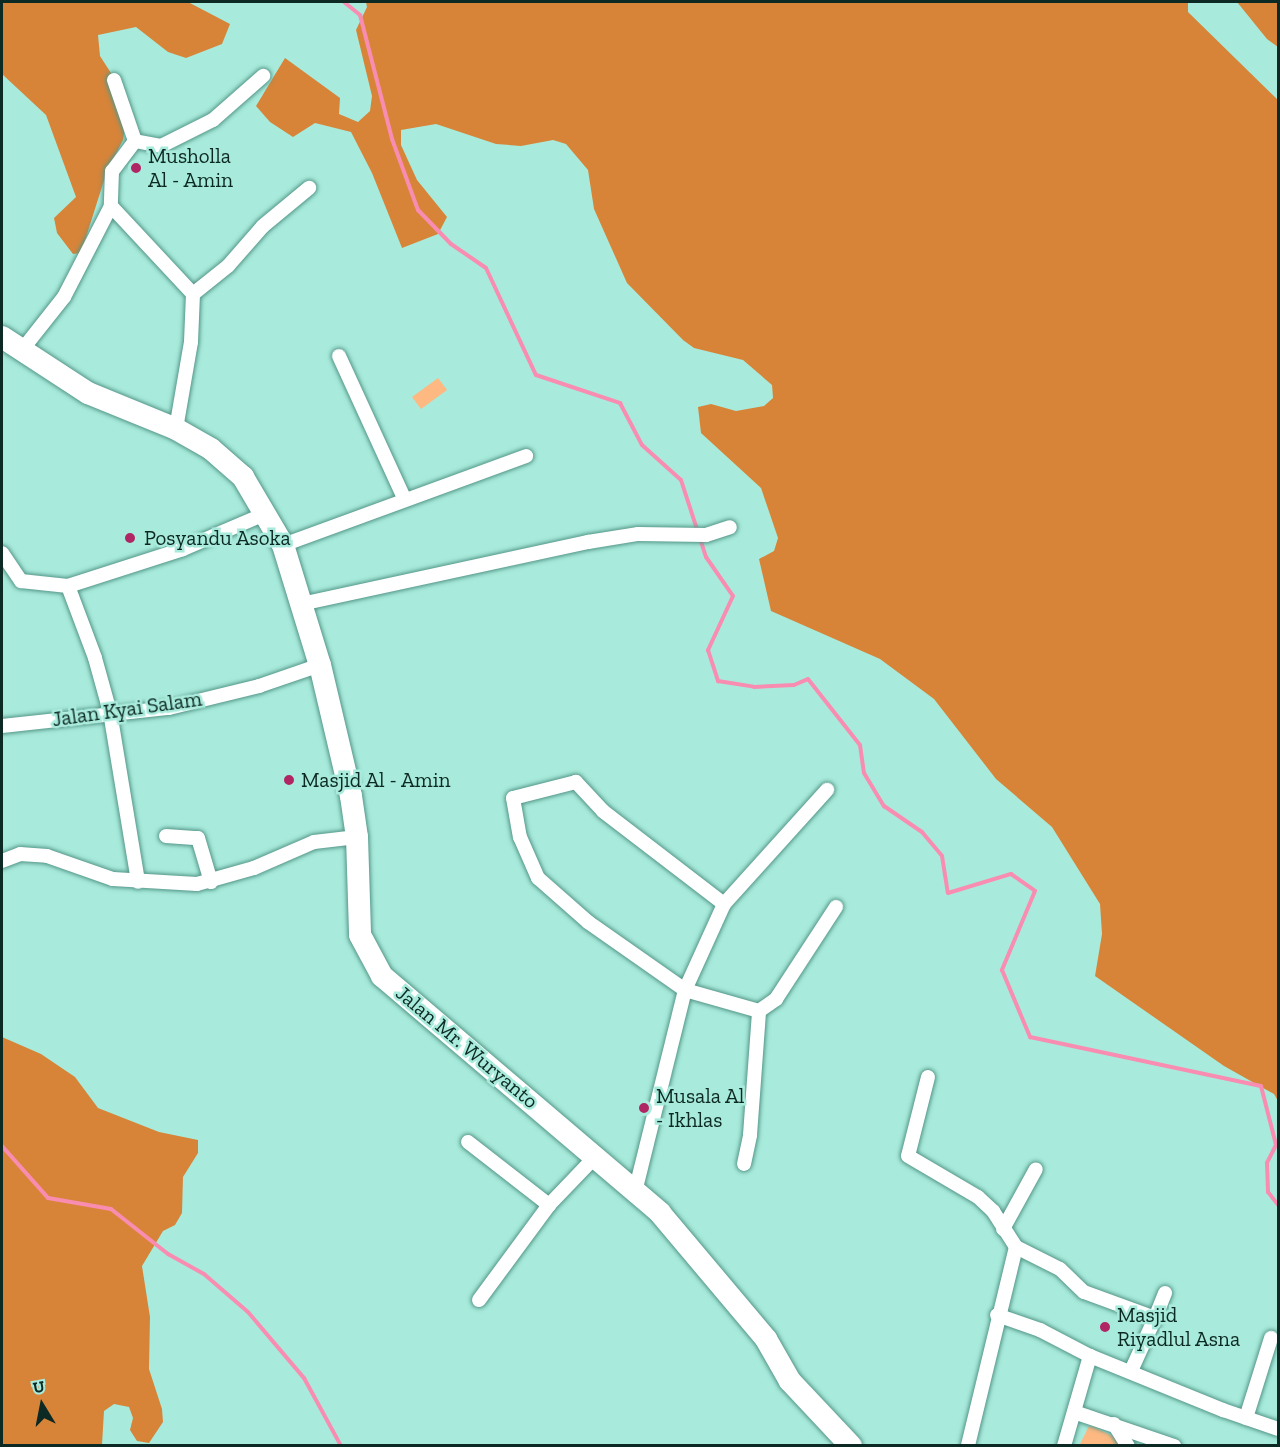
<!DOCTYPE html>
<style>
body{margin:0}
#map{position:relative;width:1280px;height:1447px;overflow:hidden;background:#a8ebdc;font-family:"Zilla Slab",serif}
div>[style]{position:absolute}
[style*='--x']{left:calc(var(--x)*1px);top:calc(var(--y)*1px);width:calc(var(--w)*1px);rotate:calc(var(--a)*1deg)}
.green>*{inset:0;background:#feb881}
.forest>*{inset:0;background:#d78439}
.stream>*{height:4px;margin:-2px;padding:0 2px;transform-origin:2px;border-radius:2px;background:#f88db1}
.roads{filter:drop-shadow(0 0 2px #549688) drop-shadow(0 0 2px #549688)}
.street>*{height:14px;margin:-7px;padding:0 7px;transform-origin:7px;border-radius:7px;background:#fff}
.primary>*{height:22px;margin:-11px;padding:0 11px;transform-origin:11px;border-radius:11px;background:#fff}
.dots>*{width:16px;height:16px;translate:-50% -50%;box-sizing:border-box;border:3px solid #a8ebdc;border-radius:50%}
span{translate:-50% -50%;white-space:nowrap;text-align:center;line-height:1.15;-webkit-text-stroke:5px #a8ebdc;paint-order:stroke}
.poi-label{font-size:21px;color:#0d2923}
.left{translate:0 -50%;text-align:left}
.street-label{font-size:21px;color:#0d2923}
.frame{position:absolute;inset:0;border:3px solid #0d2923;pointer-events:none}
.north{position:absolute;left:12px;top:1375px;width:60px;height:60px;-webkit-text-stroke:4px #a8ebdc;paint-order:stroke;rotate:350deg;font-size:16px;font-weight:700;line-height:24px;text-align:center;color:#0d2923}
.north::after{content:'';display:block;margin:auto;width:21px;height:27px;background:#0d2923;clip-path:polygon(50% 0,100% 100%,50% 72%,0 100%)}
</style>
<div id="map">
<div class="green">
<div style="clip-path:polygon(438px 378px,447px 390px,421px 409px,412px 397px)"></div>
<div style="clip-path:polygon(1089px 1426px,1094px 1427px,1133px 1446px,1079px 1446px)"></div>
</div>
<div class="forest">
<div style="clip-path:polygon(2px 2px,188px 2px,230px 24px,222px 44px,186px 58px,168px 52px,136px 27px,98px 35px,100px 56px,129px 101px,123px 140px,107px 171px,81px 253px,73px 254px,57px 233px,54px 218px,76px 197px,46px 115px,2px 74px)"></div>
<div style="clip-path:polygon(366px 2px,1188px 2px,1188px 12px,1278px 100px,1278px 1101px,1274px 1094px,1224px 1066px,1095px 976px,1102px 934px,1100px 904px,1052px 827px,996px 779px,934px 699px,880px 659px,771px 611px,759px 559px,774px 551px,778px 538px,761px 488px,701px 433px,698px 407px,711px 404px,736px 411px,764px 406px,773px 398px,772px 385px,743px 360px,694px 348px,683px 340px,627px 283px,594px 209px,588px 170px,566px 144px,553px 140px,521px 146px,496px 144px,436px 124px,401px 130px,401px 145px,417px 180px,447px 217px,438px 234px,402px 248px,372px 173px,351px 132px,315px 123px,293px 137px,270px 122px,256px 106px,285px 58px,340px 98px,339px 114px,358px 122px,370px 111px,372px 96px,356px 30px,367px 7px)"></div>
<div style="clip-path:polygon(1237px 2px,1278px 2px,1278px 47px,1267px 39px)"></div>
<div style="clip-path:polygon(2px 1037px,41px 1054px,75px 1077px,98px 1108px,159px 1132px,198px 1140px,198px 1153px,183px 1177px,182px 1213px,175px 1225px,163px 1231px,142px 1266px,150px 1317px,149px 1369px,162px 1409px,163px 1422px,149px 1443px,137px 1441px,130px 1430px,133px 1418px,129px 1407px,114px 1404px,104px 1411px,102px 1445px,2px 1445px)"></div>
</div>
<div class="stream">
<div style="--x:344;--y:2;--w:21;--a:39"></div>
<div style="--x:360;--y:15;--w:128;--a:75.5"></div>
<div style="--x:392;--y:139;--w:76;--a:69.9"></div>
<div style="--x:418;--y:210;--w:47;--a:45.9"></div>
<div style="--x:451;--y:244;--w:42;--a:34.4"></div>
<div style="--x:486;--y:268;--w:118;--a:65"></div>
<div style="--x:536;--y:375;--w:89;--a:18.4"></div>
<div style="--x:620;--y:403;--w:47;--a:62.4"></div>
<div style="--x:642;--y:445;--w:52;--a:41.9"></div>
<div style="--x:681;--y:480;--w:81;--a:72"></div>
<div style="--x:706;--y:557;--w:47;--a:55.3"></div>
<div style="--x:733;--y:596;--w:60;--a:114.8"></div>
<div style="--x:708;--y:650;--w:33;--a:72"></div>
<div style="--x:718;--y:681;--w:36;--a:9"></div>
<div style="--x:754;--y:687;--w:40;--a:-2.9"></div>
<div style="--x:794;--y:685;--w:15;--a:-23"></div>
<div style="--x:808;--y:679;--w:84;--a:51.8"></div>
<div style="--x:860;--y:745;--w:28;--a:82"></div>
<div style="--x:864;--y:773;--w:39;--a:59"></div>
<div style="--x:884;--y:806;--w:46;--a:34.4"></div>
<div style="--x:922;--y:832;--w:31;--a:50"></div>
<div style="--x:942;--y:856;--w:37;--a:81"></div>
<div style="--x:948;--y:893;--w:66;--a:-16.8"></div>
<div style="--x:1011;--y:874;--w:29;--a:35"></div>
<div style="--x:1035;--y:891;--w:86;--a:112.7"></div>
<div style="--x:1002;--y:970;--w:73;--a:67.3"></div>
<div style="--x:1030;--y:1037;--w:236;--a:12"></div>
<div style="--x:1261;--y:1086;--w:61;--a:75.7"></div>
<div style="--x:1276;--y:1145;--w:20;--a:117"></div>
<div style="--x:1267;--y:1163;--w:29;--a:88"></div>
<div style="--x:1268;--y:1192;--w:16;--a:52"></div>
<div style="--x:2;--y:1146;--w:69;--a:48.5"></div>
<div style="--x:48;--y:1198;--w:64;--a:9.9"></div>
<div style="--x:111;--y:1209;--w:73;--a:38.3"></div>
<div style="--x:168;--y:1254;--w:41;--a:29.1"></div>
<div style="--x:204;--y:1274;--w:58;--a:40.8"></div>
<div style="--x:248;--y:1312;--w:87;--a:49.7"></div>
<div style="--x:304;--y:1378;--w:77;--a:61.4"></div>
</div>
<div class="roads">
<div class="street">
<div style="--x:114;--y:80;--w:65;--a:71"></div>
<div style="--x:135;--y:141;--w:38;--a:127"></div>
<div style="--x:112;--y:171;--w:35;--a:92"></div>
<div style="--x:111;--y:206;--w:120;--a:47"></div>
<div style="--x:193;--y:294;--w:48;--a:92.4"></div>
<div style="--x:191;--y:342;--w:88;--a:99.8"></div>
<div style="--x:135;--y:141;--w:26;--a:11"></div>
<div style="--x:161;--y:146;--w:58;--a:-26.6"></div>
<div style="--x:213;--y:120;--w:67;--a:-41.3"></div>
<div style="--x:193;--y:294;--w:45;--a:-38.7"></div>
<div style="--x:228;--y:266;--w:53;--a:-48.8"></div>
<div style="--x:263;--y:226;--w:60;--a:-39.6"></div>
<div style="--x:22;--y:350;--w:68;--a:-51.6"></div>
<div style="--x:64;--y:297;--w:102;--a:-62.7"></div>
<div style="--x:339;--y:356;--w:158;--a:65.4"></div>
<div style="--x:283;--y:545;--w:259;--a:-20.1"></div>
<div style="--x:2;--y:553;--w:34;--a:56"></div>
<div style="--x:21;--y:581;--w:47;--a:6.1"></div>
<div style="--x:68;--y:586;--w:77;--a:69.4"></div>
<div style="--x:95;--y:658;--w:56;--a:74.5"></div>
<div style="--x:110;--y:712;--w:172;--a:80.6"></div>
<div style="--x:68;--y:586;--w:121;--a:-17.8"></div>
<div style="--x:183;--y:549;--w:91;--a:-23.2"></div>
<div style="--x:301;--y:604;--w:294;--a:-12.2"></div>
<div style="--x:588;--y:542;--w:51;--a:-9.1"></div>
<div style="--x:638;--y:534;--w:68;--a:0.8"></div>
<div style="--x:706;--y:535;--w:25;--a:-18"></div>
<div style="--x:2;--y:726;--w:168;--a:-6.2"></div>
<div style="--x:169;--y:708;--w:93;--a:-13.7"></div>
<div style="--x:259;--y:686;--w:65;--a:-19"></div>
<div style="--x:166;--y:836;--w:32;--a:4"></div>
<div style="--x:198;--y:838;--w:46;--a:73.5"></div>
<div style="--x:2;--y:861;--w:19;--a:-21"></div>
<div style="--x:20;--y:854;--w:27;--a:4"></div>
<div style="--x:47;--y:856;--w:70;--a:19.2"></div>
<div style="--x:113;--y:879;--w:84;--a:3.4"></div>
<div style="--x:197;--y:884;--w:59;--a:-15.7"></div>
<div style="--x:254;--y:868;--w:65;--a:-23.4"></div>
<div style="--x:314;--y:842;--w:43;--a:-6.6"></div>
<div style="--x:724;--y:904;--w:153;--a:-142.5"></div>
<div style="--x:603;--y:811;--w:40;--a:-133"></div>
<div style="--x:576;--y:782;--w:65;--a:165.7"></div>
<div style="--x:513;--y:798;--w:40;--a:80"></div>
<div style="--x:520;--y:837;--w:45;--a:66.3"></div>
<div style="--x:538;--y:878;--w:67;--a:41.3"></div>
<div style="--x:588;--y:922;--w:118;--a:35"></div>
<div style="--x:685;--y:990;--w:77;--a:15.8"></div>
<div style="--x:928;--y:1077;--w:81;--a:104.2"></div>
<div style="--x:908;--y:1156;--w:81;--a:30.4"></div>
<div style="--x:978;--y:1197;--w:21;--a:43"></div>
<div style="--x:993;--y:1211;--w:43;--a:57.4"></div>
<div style="--x:1016;--y:1247;--w:205;--a:103.6"></div>
<div style="--x:468;--y:1142;--w:103;--a:37.9"></div>
<div style="--x:744;--y:1164;--w:30;--a:-78"></div>
<div style="--x:750;--y:1135;--w:124;--a:-85.8"></div>
<div style="--x:759;--y:1011;--w:21;--a:-35"></div>
<div style="--x:776;--y:999;--w:110;--a:-56.9"></div>
<div style="--x:636;--y:1188;--w:204;--a:-76.1"></div>
<div style="--x:685;--y:990;--w:94;--a:-65.6"></div>
<div style="--x:724;--y:904;--w:154;--a:-47.9"></div>
<div style="--x:1003;--y:1229;--w:68;--a:-61.2"></div>
<div style="--x:1016;--y:1247;--w:49;--a:26.6"></div>
<div style="--x:1060;--y:1269;--w:33;--a:44"></div>
<div style="--x:1084;--y:1292;--w:76;--a:20.1"></div>
<div style="--x:1155;--y:1318;--w:58;--a:114.4"></div>
<div style="--x:479;--y:1300;--w:118;--a:-53.6"></div>
<div style="--x:549;--y:1205;--w:68;--a:-46.2"></div>
<div style="--x:997;--y:1315;--w:46;--a:19.2"></div>
<div style="--x:1040;--y:1330;--w:56;--a:27.5"></div>
<div style="--x:1090;--y:1356;--w:144;--a:22.1"></div>
<div style="--x:1223;--y:1410;--w:58;--a:19.1"></div>
<div style="--x:1155;--y:1318;--w:27;--a:-68"></div>
<div style="--x:1074;--y:1412;--w:106;--a:18.8"></div>
<div style="--x:1246;--y:1418;--w:84;--a:-72.6"></div>
<div style="--x:1114;--y:1424;--w:26;--a:58"></div>
<div style="--x:1064;--y:1446;--w:94;--a:-73.9"></div>
</div>
<div class="primary">
<div style="--x:2;--y:337;--w:103;--a:33.1"></div>
<div style="--x:88;--y:393;--w:95;--a:22.2"></div>
<div style="--x:176;--y:429;--w:40;--a:29.7"></div>
<div style="--x:211;--y:449;--w:43;--a:41.2"></div>
<div style="--x:243;--y:477;--w:79;--a:59.5"></div>
<div style="--x:283;--y:545;--w:126;--a:72.9"></div>
<div style="--x:320;--y:665;--w:135;--a:76.7"></div>
<div style="--x:351;--y:796;--w:41;--a:81.7"></div>
<div style="--x:357;--y:837;--w:98;--a:88.2"></div>
<div style="--x:360;--y:935;--w:47;--a:61.8"></div>
<div style="--x:382;--y:976;--w:365;--a:40.4"></div>
<div style="--x:660;--y:1213;--w:165;--a:49.9"></div>
<div style="--x:766;--y:1339;--w:48;--a:60.3"></div>
<div style="--x:790;--y:1381;--w:89;--a:46.8"></div>
</div>
</div>
<div class="dots">
<div style="left:136px;top:168px;background:#b02664"></div>
<div style="left:130px;top:538px;background:#b02664"></div>
<div style="left:289px;top:780px;background:#b02664"></div>
<div style="left:644px;top:1108px;background:#b02664"></div>
<div style="left:1105px;top:1327px;background:#b02664"></div>
</div>
<div class="poi-label">
<span class="left" style="left:148px;top:168px">Musholla<br>Al - Amin</span>
<span class="left" style="left:144px;top:538px">Posyandu Asoka</span>
<span class="left" style="left:301px;top:780px">Masjid Al - Amin</span>
<span class="left" style="left:656px;top:1108px">Musala Al<br>- Ikhlas</span>
<span class="left" style="left:1117px;top:1327px">Masjid<br>Riyadlul Asna</span>
</div>
<div class="street-label">
<span style="left:127px;top:709px;rotate:-8deg">Jalan Kyai Salam</span>
<span style="left:467px;top:1047px;rotate:40deg">Jalan Mr. Wuryanto</span>
</div>
<div class="frame"></div>
<div class="north">U</div>
</div>
